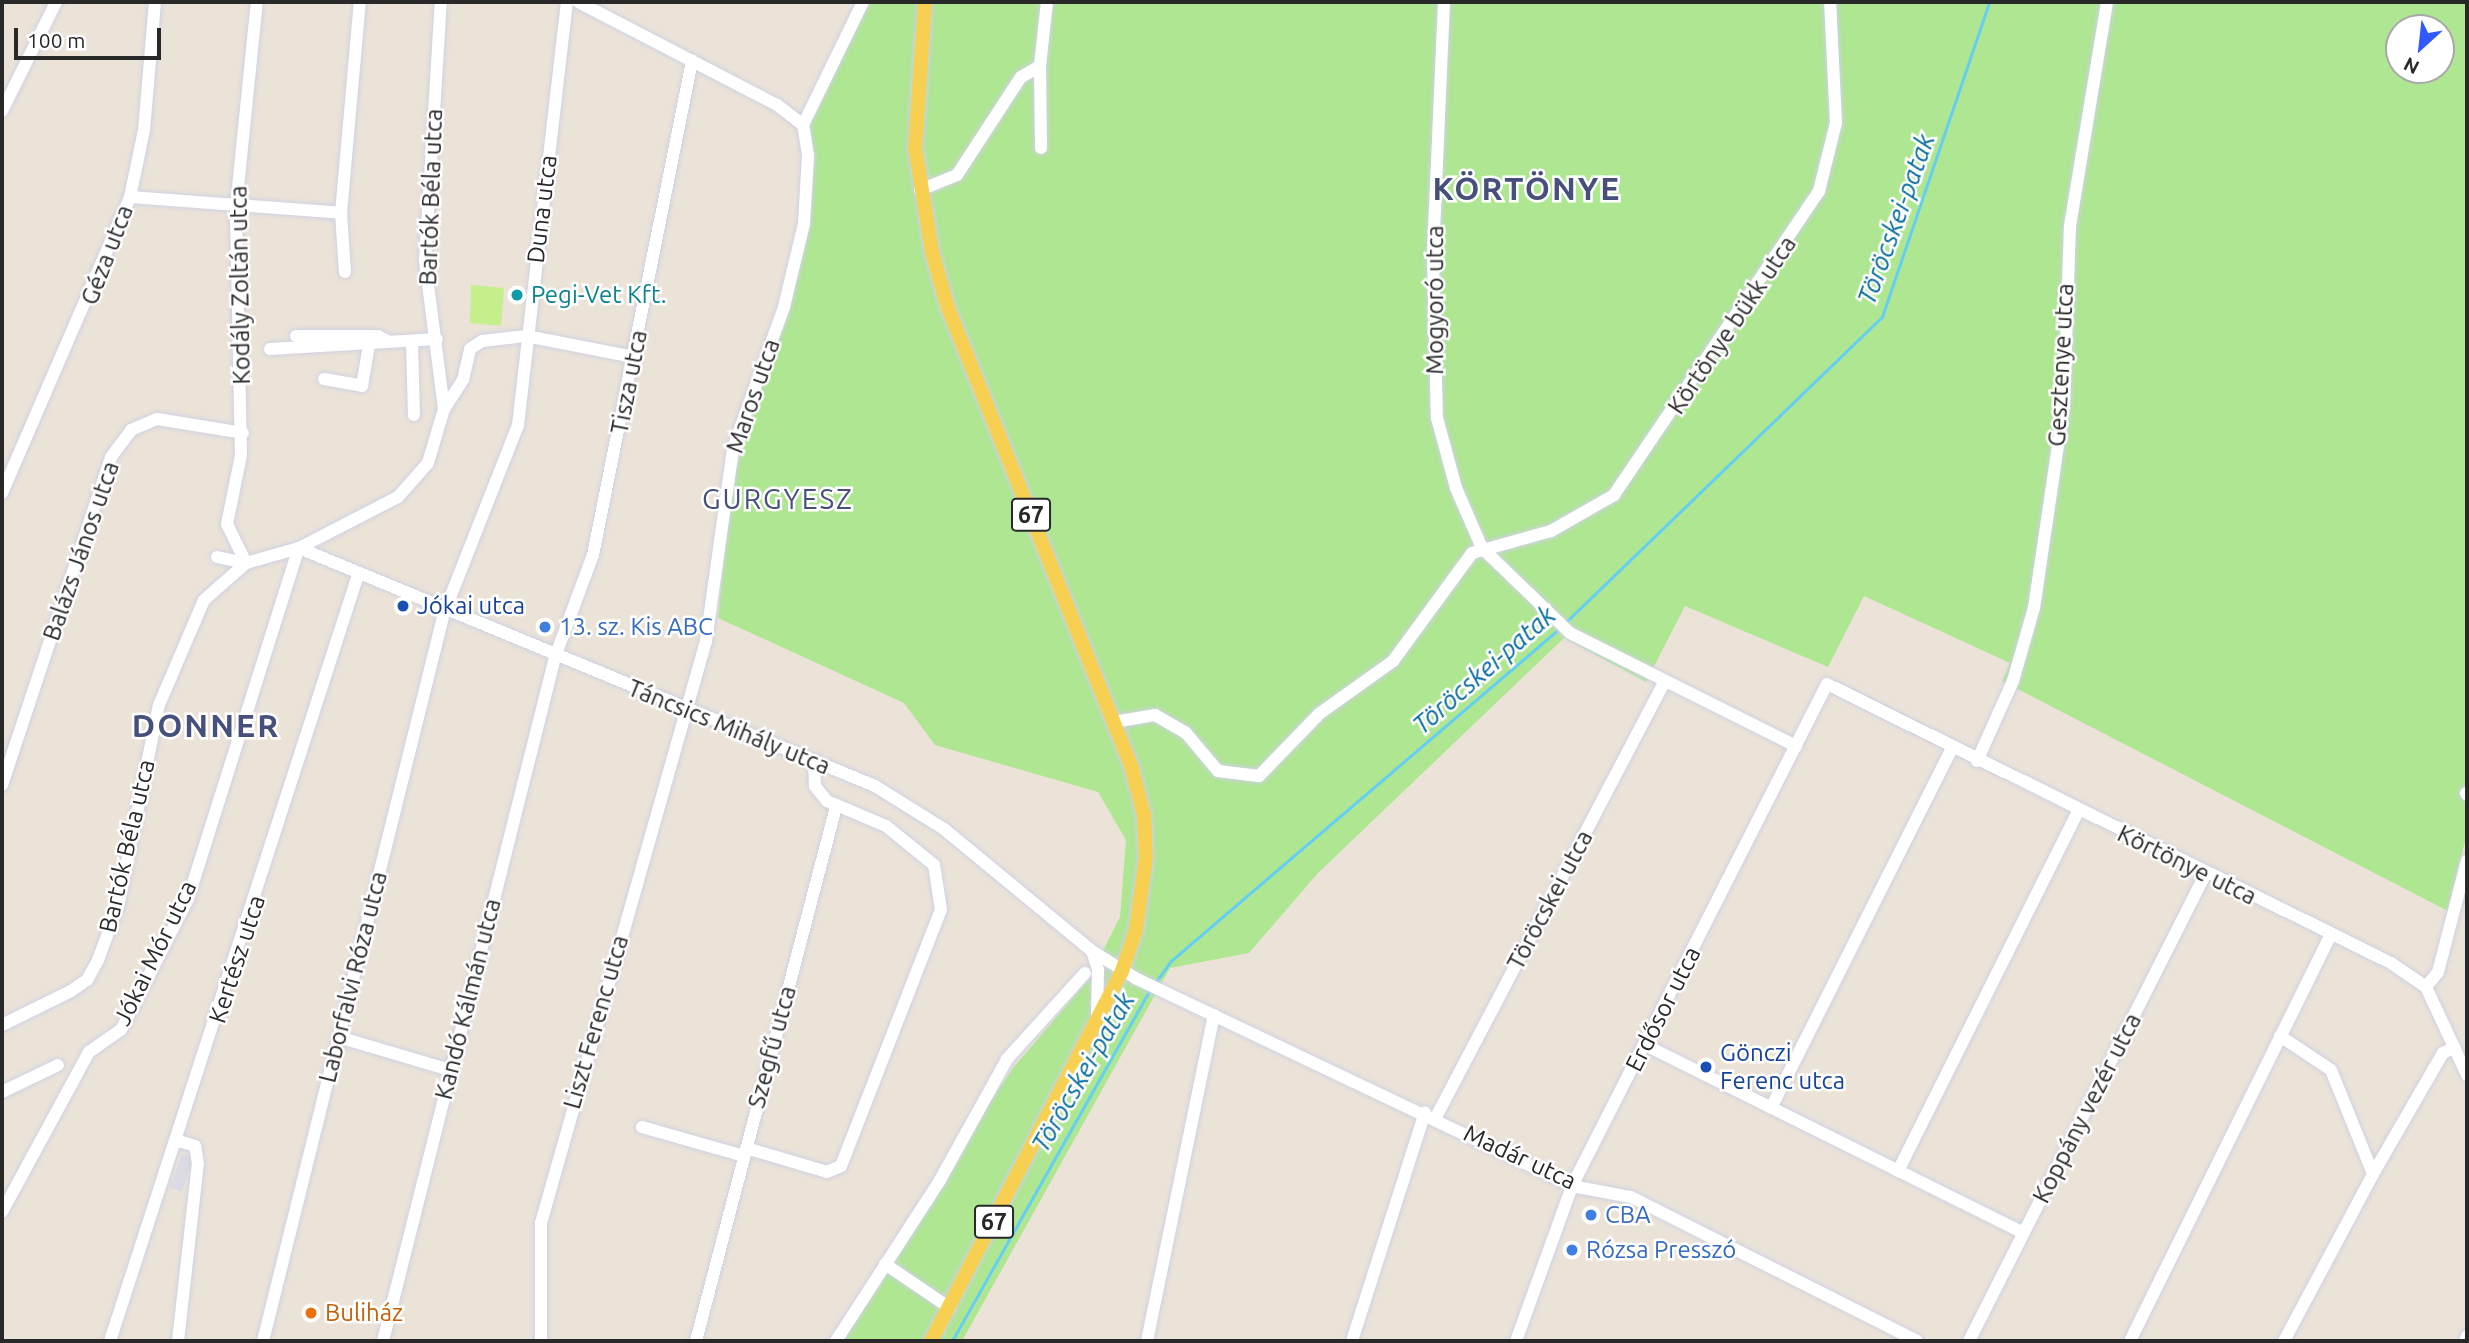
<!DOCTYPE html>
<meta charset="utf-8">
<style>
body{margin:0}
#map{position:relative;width:2469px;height:1343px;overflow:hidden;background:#ece3d8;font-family:Ubuntu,sans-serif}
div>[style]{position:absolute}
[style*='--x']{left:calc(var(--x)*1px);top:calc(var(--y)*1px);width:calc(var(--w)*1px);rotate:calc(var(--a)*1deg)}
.industrial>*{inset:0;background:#dcdae3}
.green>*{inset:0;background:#aee691}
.pitch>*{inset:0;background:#c5ee8c}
.stream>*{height:2.5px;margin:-1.25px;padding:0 1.25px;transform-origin:1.25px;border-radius:1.25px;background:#65cef4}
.roads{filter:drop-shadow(0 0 2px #ced2e2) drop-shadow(0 0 2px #ced2e2)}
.minor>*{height:12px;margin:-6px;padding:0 6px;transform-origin:6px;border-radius:6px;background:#fff}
.major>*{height:14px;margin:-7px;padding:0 7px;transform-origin:7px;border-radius:7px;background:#f7d051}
.dots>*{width:19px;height:19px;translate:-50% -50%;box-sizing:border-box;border:4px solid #fff;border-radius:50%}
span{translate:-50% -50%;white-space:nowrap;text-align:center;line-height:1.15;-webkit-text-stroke:5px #fff;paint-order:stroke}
.shield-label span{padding:2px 5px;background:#fff;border:2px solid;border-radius:5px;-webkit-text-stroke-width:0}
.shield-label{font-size:23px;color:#282828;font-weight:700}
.street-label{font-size:24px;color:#282828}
.culture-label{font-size:24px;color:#0d838f}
.left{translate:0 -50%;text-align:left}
.transit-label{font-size:24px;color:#164399}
.shop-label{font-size:24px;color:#366cbe}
.food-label{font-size:24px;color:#c56008}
.water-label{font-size:26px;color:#066a9e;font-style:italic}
.quarter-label{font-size:28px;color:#46507a;letter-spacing:2px}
.district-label{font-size:32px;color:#46507a;font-weight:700;letter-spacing:2px}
.frame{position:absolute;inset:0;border:4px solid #282828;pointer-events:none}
.north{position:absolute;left:2385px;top:14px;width:70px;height:70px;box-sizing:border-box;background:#fff;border:2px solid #a9a9a9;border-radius:50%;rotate:207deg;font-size:19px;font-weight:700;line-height:28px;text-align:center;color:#282828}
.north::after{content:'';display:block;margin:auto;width:24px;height:32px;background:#3258ff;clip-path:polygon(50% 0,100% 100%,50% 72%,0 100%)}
.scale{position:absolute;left:14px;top:28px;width:147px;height:32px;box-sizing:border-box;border:4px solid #282828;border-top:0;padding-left:9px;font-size:21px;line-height:24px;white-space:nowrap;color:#282828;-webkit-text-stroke:5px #fff;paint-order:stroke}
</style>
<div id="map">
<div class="industrial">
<div style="clip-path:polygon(182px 1154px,190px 1157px,190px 1167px,182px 1192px,170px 1188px)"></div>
</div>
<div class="green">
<div style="clip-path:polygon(evenodd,869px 2px,2467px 2px,2467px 833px,2448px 911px,2002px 681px,2010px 663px,1864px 596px,1828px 667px,1685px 606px,1646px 682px,1564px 638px,1318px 873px,1249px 953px,1170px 968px,962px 1341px,831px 1341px,1013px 1068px,1089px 979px,1120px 917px,1126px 840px,1098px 792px,935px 745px,904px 703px,718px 618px,731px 487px,810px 223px,815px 158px,807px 123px,869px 2px,2399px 28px,2441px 28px,2441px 70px,2399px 70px,2399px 28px)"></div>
</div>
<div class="pitch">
<div style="clip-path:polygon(471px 285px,504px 288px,501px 326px,470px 323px)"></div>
</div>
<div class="stream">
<div style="--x:1565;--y:623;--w:441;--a:-44"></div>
<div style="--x:1882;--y:317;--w:333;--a:-71.2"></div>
<div style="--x:1155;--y:983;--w:27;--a:-54"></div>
<div style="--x:1171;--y:961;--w:512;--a:-40.56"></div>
<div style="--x:952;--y:1341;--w:402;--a:-60.6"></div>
</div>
<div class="roads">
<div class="minor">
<div style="--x:1444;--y:2;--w:256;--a:92.5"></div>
<div style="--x:1433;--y:258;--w:160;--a:88.6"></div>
<div style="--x:1437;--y:418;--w:73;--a:74.8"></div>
<div style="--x:1456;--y:488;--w:65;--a:66.6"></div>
<div style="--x:1482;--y:548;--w:122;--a:44"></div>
<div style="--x:1570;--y:633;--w:253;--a:26.6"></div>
<div style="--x:1040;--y:66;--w:82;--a:89.3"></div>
<div style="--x:2;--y:111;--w:122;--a:-63.6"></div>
<div style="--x:803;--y:125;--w:137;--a:-64"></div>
<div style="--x:920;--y:190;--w:40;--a:-22"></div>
<div style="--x:957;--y:175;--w:117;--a:-56.9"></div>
<div style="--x:1021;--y:77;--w:22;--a:-30"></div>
<div style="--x:1040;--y:66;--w:64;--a:-83.8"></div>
<div style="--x:130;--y:197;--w:212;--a:4.3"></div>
<div style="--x:345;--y:272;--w:59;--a:-93.9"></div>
<div style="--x:341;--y:213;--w:212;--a:-84.9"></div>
<div style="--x:296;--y:336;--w:82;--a:0"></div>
<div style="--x:378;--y:336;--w:11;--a:27"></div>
<div style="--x:412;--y:341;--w:74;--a:88.5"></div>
<div style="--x:270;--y:349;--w:167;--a:-3.4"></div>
<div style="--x:324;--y:379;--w:39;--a:10"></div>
<div style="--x:362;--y:386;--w:42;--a:-80.3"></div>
<div style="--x:444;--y:409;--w:35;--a:-57"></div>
<div style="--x:463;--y:380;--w:32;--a:-77"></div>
<div style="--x:470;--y:349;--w:14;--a:-34"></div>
<div style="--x:482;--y:341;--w:44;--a:-6.5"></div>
<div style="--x:526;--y:336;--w:110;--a:11"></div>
<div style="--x:2;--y:493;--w:322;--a:-66.6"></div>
<div style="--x:130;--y:197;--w:68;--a:-78.2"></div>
<div style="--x:144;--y:130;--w:128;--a:-85.1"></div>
<div style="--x:299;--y:548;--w:623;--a:22.45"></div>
<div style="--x:875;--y:786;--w:81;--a:31.9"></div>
<div style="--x:944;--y:829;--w:192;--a:39.5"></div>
<div style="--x:1092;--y:951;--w:53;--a:31.9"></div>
<div style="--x:1137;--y:979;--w:482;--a:25.4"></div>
<div style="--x:1572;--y:1186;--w:60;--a:10.6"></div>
<div style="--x:1631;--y:1197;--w:320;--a:26.7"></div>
<div style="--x:217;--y:557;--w:30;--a:12"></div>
<div style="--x:246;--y:563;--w:43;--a:-116"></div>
<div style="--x:227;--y:524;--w:70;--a:-78.5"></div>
<div style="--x:241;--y:455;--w:248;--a:-91.2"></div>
<div style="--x:236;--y:207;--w:206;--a:-84.2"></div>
<div style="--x:1114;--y:722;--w:42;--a:-9.7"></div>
<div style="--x:1155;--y:715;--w:36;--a:30"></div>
<div style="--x:1186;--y:733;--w:50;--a:49.9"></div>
<div style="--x:1218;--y:771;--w:41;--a:7"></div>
<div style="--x:1259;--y:776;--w:86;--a:-45.9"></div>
<div style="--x:1319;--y:714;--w:91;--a:-35.6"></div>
<div style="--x:1393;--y:661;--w:134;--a:-53.8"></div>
<div style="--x:1472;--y:553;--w:82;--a:-15.6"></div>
<div style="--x:1551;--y:531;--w:73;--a:-29.7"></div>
<div style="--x:1614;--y:495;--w:367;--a:-56"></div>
<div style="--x:1819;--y:191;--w:70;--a:-76"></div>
<div style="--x:1836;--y:123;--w:121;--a:-92.8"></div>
<div style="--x:1977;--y:761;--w:88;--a:-65.8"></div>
<div style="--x:2013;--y:681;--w:76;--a:-74"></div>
<div style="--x:2034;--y:608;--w:205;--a:-81.6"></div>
<div style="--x:2064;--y:405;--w:179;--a:-88.1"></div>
<div style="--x:2070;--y:226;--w:227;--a:-80.6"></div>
<div style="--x:2;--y:785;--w:346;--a:-71.6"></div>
<div style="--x:111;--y:457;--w:34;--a:-53"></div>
<div style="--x:131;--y:430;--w:28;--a:-23"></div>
<div style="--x:157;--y:419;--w:87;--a:9.2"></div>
<div style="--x:2466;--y:793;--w:2;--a:63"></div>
<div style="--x:1092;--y:951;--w:20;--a:72"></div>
<div style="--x:1098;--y:970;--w:45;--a:91.3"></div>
<div style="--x:2426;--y:987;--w:19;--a:-51"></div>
<div style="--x:2438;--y:972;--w:115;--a:-75.4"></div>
<div style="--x:2;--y:1025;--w:77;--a:-26.2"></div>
<div style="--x:71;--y:991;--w:19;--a:-35"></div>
<div style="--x:87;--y:980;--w:23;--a:-61"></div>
<div style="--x:98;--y:960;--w:58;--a:-69.7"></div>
<div style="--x:118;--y:906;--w:205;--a:-78.5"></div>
<div style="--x:159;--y:705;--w:114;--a:-66.8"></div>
<div style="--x:204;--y:600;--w:56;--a:-41.4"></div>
<div style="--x:246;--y:563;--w:55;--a:-15.8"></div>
<div style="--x:299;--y:548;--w:111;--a:-27.3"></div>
<div style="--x:398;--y:497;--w:45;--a:-48.6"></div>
<div style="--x:428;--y:463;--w:56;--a:-73.5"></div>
<div style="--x:444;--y:409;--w:150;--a:-97.3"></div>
<div style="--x:425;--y:260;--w:258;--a:-86.5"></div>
<div style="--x:2280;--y:1036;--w:61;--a:33.7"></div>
<div style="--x:2331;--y:1070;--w:112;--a:68"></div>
<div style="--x:338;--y:1037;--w:117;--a:16.4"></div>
<div style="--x:1645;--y:1045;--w:422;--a:26.4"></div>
<div style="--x:2;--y:1092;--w:62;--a:-25.7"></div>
<div style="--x:1771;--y:1108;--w:403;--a:-63.3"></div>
<div style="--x:1436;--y:1117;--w:490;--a:-62.3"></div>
<div style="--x:642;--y:1127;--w:106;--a:15.9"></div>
<div style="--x:746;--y:1148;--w:84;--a:16.5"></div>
<div style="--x:827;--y:1172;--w:15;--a:-23"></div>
<div style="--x:841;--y:1166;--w:275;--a:-68.7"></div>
<div style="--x:941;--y:910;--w:46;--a:-98.8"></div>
<div style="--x:934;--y:865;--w:62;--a:-140.9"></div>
<div style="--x:886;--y:826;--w:64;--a:-157"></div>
<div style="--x:827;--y:801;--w:19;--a:-129"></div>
<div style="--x:815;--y:786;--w:26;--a:-92"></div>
<div style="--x:1898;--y:1171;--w:402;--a:-63.4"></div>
<div style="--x:2;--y:1212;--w:182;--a:-61.5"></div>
<div style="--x:89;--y:1052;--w:39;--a:-35"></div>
<div style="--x:121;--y:1030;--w:147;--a:-62.9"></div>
<div style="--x:188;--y:899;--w:368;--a:-72.5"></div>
<div style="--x:885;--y:1264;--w:78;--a:34.1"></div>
<div style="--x:110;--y:1341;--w:805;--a:-72.06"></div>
<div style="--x:178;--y:1341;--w:178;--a:-83.6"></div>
<div style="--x:198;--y:1164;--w:18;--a:-99"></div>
<div style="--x:195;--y:1146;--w:17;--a:-163"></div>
<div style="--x:263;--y:1341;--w:750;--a:-76.04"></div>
<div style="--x:444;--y:613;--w:202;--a:-68.5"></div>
<div style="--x:518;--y:425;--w:426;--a:-83.4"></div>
<div style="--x:383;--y:1341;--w:705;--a:-75.88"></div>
<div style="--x:555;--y:657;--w:109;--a:-69.6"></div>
<div style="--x:593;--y:555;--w:504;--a:-78.67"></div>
<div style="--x:541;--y:1341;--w:118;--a:-90"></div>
<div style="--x:541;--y:1223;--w:605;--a:-74.17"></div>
<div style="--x:706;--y:641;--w:195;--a:-82"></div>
<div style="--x:733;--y:448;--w:150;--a:-70.1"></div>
<div style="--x:784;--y:307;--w:85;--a:-76.5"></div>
<div style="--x:804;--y:224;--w:69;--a:-86.7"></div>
<div style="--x:808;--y:155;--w:30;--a:-99"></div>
<div style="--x:803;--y:125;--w:33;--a:-142"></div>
<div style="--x:777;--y:105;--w:224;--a:-152.6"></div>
<div style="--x:696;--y:1341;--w:552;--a:-75.31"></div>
<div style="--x:836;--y:1341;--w:192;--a:-57.1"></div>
<div style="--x:940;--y:1180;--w:138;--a:-61"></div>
<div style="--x:1007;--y:1059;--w:116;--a:-47.8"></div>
<div style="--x:1147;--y:1341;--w:333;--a:-78.4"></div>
<div style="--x:1352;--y:1341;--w:240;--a:-72.3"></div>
<div style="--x:1516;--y:1341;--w:165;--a:-70.1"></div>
<div style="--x:1572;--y:1186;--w:563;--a:-63.07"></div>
<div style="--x:1827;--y:684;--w:629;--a:26.32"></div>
<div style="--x:2391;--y:963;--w:42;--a:34.4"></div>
<div style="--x:2426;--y:987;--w:97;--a:65"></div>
<div style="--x:1969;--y:1341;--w:522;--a:-63.14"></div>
<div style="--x:2130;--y:1341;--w:454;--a:-63.7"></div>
<div style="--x:2284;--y:1341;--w:189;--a:-61.9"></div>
<div style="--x:2373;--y:1174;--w:140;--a:-60"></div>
<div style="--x:2443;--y:1053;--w:13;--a:-27"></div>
<div style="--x:2465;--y:1341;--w:5;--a:-68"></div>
</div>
<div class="major">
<div style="--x:925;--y:2;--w:145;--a:93.9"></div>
<div style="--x:915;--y:147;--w:106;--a:80.8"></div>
<div style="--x:932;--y:252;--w:58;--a:74.1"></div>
<div style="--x:948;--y:308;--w:496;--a:68.2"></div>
<div style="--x:1132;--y:769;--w:48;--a:75.4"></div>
<div style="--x:1144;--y:815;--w:42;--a:87.3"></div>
<div style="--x:1146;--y:857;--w:74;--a:97.8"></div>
<div style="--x:1136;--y:930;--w:43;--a:108.9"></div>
<div style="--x:1122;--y:971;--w:416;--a:117.3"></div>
</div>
</div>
<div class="dots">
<div style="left:517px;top:295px;background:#0f9aa8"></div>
<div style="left:403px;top:606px;background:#1a4fb4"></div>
<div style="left:545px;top:627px;background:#3f7fe0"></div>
<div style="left:1706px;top:1067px;background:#1a4fb4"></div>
<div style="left:1591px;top:1215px;background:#3f7fe0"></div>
<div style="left:1572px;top:1250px;background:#3f7fe0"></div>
<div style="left:311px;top:1313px;background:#e8710a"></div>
</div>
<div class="shield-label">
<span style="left:1031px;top:515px">67</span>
<span style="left:994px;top:1222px">67</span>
</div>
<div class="street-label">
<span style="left:431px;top:197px;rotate:-88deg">Bartók Béla utca</span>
<span style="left:542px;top:209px;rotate:-83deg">Duna utca</span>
<span style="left:107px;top:255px;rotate:-69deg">Géza utca</span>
<span style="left:240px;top:285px;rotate:-91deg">Kodály Zoltán utca</span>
<span style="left:1435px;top:300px;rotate:-90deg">Mogyoró utca</span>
<span style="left:1732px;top:325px;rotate:-56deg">Körtönye bükk utca</span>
<span style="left:2061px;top:365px;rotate:-87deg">Gesztenye utca</span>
<span style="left:629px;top:382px;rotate:-79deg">Tisza utca</span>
<span style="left:753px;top:396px;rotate:-71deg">Maros utca</span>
<span style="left:81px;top:551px;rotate:-71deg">Balázs János utca</span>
<span style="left:729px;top:727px;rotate:22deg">Táncsics Mihály utca</span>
<span style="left:127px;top:846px;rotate:-77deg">Bartók Béla utca</span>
<span style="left:2187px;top:865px;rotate:26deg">Körtönye utca</span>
<span style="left:1550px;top:900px;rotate:-62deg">Töröcskei utca</span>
<span style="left:155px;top:953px;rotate:-64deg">Jókai Mór utca</span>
<span style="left:237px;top:959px;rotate:-72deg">Kertész utca</span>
<span style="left:353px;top:977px;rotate:-76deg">Laborfalvi Róza utca</span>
<span style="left:468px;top:999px;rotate:-76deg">Kandó Kálmán utca</span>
<span style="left:1663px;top:1009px;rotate:-63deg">Erdősor utca</span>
<span style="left:596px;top:1022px;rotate:-74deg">Liszt Ferenc utca</span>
<span style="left:772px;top:1047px;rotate:-75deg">Szegfű utca</span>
<span style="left:2087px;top:1108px;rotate:-63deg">Koppány vezér utca</span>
<span style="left:1520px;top:1157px;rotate:25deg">Madár utca</span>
</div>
<div class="culture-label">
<span class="left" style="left:531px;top:295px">Pegi-Vet Kft.</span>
</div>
<div class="transit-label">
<span class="left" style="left:417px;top:606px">Jókai utca</span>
<span class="left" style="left:1720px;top:1067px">Gönczi<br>Ferenc utca</span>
</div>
<div class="shop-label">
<span class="left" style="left:559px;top:627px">13. sz. Kis ABC</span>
<span class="left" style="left:1605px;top:1215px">CBA</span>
<span class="left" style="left:1586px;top:1250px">Rózsa Presszó</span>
</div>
<div class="food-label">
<span class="left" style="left:325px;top:1313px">Buliház</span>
</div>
<div class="water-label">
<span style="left:1896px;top:219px;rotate:-70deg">Töröcskei-patak</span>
<span style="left:1484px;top:670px;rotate:-41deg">Töröcskei-patak</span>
<span style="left:1083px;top:1072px;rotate:-60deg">Töröcskei-patak</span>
</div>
<div class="quarter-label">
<span style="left:778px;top:499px">GURGYESZ</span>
</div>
<div class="district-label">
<span style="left:1527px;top:188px">KÖRTÖNYE</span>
<span style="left:206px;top:725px">DONNER</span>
</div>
<div class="frame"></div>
<div class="north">N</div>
<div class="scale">100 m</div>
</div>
